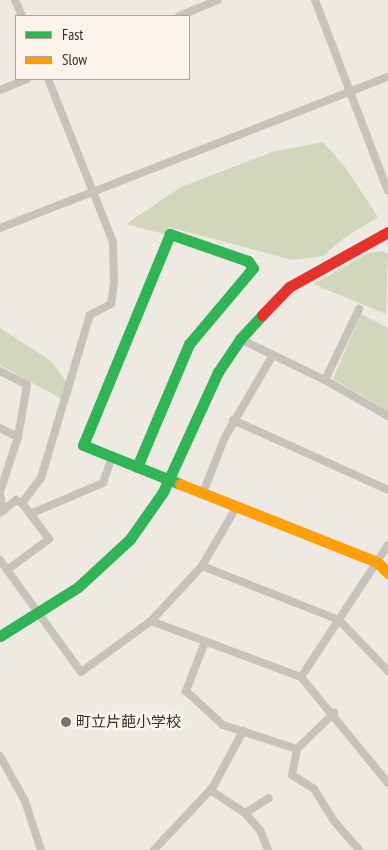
<!DOCTYPE html>
<meta charset="utf-8">
<style>
body{margin:0}
#map{position:relative;width:388px;height:850px;overflow:hidden;background:#efe9e3;font-family:"PT Sans Narrow","Noto Sans JP",sans-serif}
div>[style]{position:absolute}
[style*='--x']{left:calc(var(--x)*1px);top:calc(var(--y)*1px);width:calc(var(--w)*1px);rotate:calc(var(--a)*1deg)}
.green>*{inset:0;background:#d2d6bb}
.street>*{height:8px;margin:-4px;padding:0 4px;transform-origin:4px;border-radius:4px;background:#c9c1bb}
.fast>*{height:11px;margin:-5.5px;padding:0 5.5px;transform-origin:5.5px;border-radius:5.5px;background:#30b455}
.slow>*{height:11px;margin:-5.5px;padding:0 5.5px;transform-origin:5.5px;border-radius:5.5px;background:#ff9f0a}
.jam>*{height:11px;margin:-5.5px;padding:0 5.5px;transform-origin:5.5px;border-radius:5.5px;background:#e5322d}
.dots>*{width:14px;height:14px;translate:-50% -50%;box-sizing:border-box;border:2px solid #fcf3ea;border-radius:50%}
span{translate:-50% -50%;white-space:nowrap;text-align:center;line-height:1.15;-webkit-text-stroke:5px #fcf3ea;paint-order:stroke}
.poi-label{font-size:15px;color:#3b2d28}
.left{translate:0 -50%;text-align:left}
.legend{position:absolute;left:15px;top:15px;width:175px;height:65px;box-sizing:border-box;background:#fcf3ea;border:1px solid #afa49c;margin:0;padding:6px 9px;list-style:none;font-size:15px;color:#3b2d28}
.legend li{display:flex;align-items:center;gap:10px;height:25px}
.legend b{width:25px;border:1px solid #afa49c}
</style>
<div id="map">
<div class="green">
<div style="clip-path:polygon(323px 142px,345px 167px,378px 217px,344px 238px,323px 256px,292px 260px,169px 227px,164px 234px,126px 224px,181px 187px,272px 152px)"></div>
<div style="clip-path:polygon(383px 251px,388px 254px,386px 314px,313px 284px,369px 253px)"></div>
<div style="clip-path:polygon(361px 314px,388px 328px,388px 411px,333px 379px)"></div>
<div style="clip-path:polygon(0 328px,51px 361px,66px 381px,62px 399px,0 365px)"></div>
</div>
<div class="street">
<div style="--x:15;--y:0;--w:17;--a:66"></div>
<div style="--x:315;--y:0;--w:204;--a:69.1"></div>
<div style="--x:179;--y:16;--w:42;--a:-22.3"></div>
<div style="--x:0;--y:90;--w:29;--a:-22"></div>
<div style="--x:0;--y:228;--w:416;--a:-21.3"></div>
<div style="--x:240;--y:339;--w:94;--a:25.8"></div>
<div style="--x:325;--y:380;--w:73;--a:29.7"></div>
<div style="--x:0;--y:371;--w:30;--a:27"></div>
<div style="--x:27;--y:385;--w:53;--a:99.8"></div>
<div style="--x:18;--y:437;--w:58;--a:108.1"></div>
<div style="--x:325;--y:380;--w:79;--a:-64.4"></div>
<div style="--x:233;--y:420;--w:170;--a:24.3"></div>
<div style="--x:0;--y:428;--w:20;--a:27"></div>
<div style="--x:203;--y:493;--w:60;--a:-68.6"></div>
<div style="--x:225;--y:437;--w:95;--a:-59.7"></div>
<div style="--x:0;--y:494;--w:17;--a:80"></div>
<div style="--x:22;--y:503;--w:31;--a:-53"></div>
<div style="--x:41;--y:478;--w:170;--a:-73.3"></div>
<div style="--x:90;--y:315;--w:24;--a:-28"></div>
<div style="--x:111;--y:304;--w:22;--a:-82"></div>
<div style="--x:114;--y:282;--w:40;--a:-91.4"></div>
<div style="--x:113;--y:242;--w:175;--a:-111.7"></div>
<div style="--x:0;--y:513;--w:21;--a:-39"></div>
<div style="--x:16;--y:500;--w:7;--a:27"></div>
<div style="--x:22;--y:503;--w:45;--a:53.1"></div>
<div style="--x:49;--y:539;--w:52;--a:143.6"></div>
<div style="--x:30;--y:514;--w:79;--a:-23"></div>
<div style="--x:103;--y:483;--w:28;--a:-71"></div>
<div style="--x:0;--y:560;--w:138;--a:54.1"></div>
<div style="--x:81;--y:672;--w:87;--a:-36.1"></div>
<div style="--x:151;--y:621;--w:75;--a:-47.2"></div>
<div style="--x:202;--y:566;--w:69;--a:-59.7"></div>
<div style="--x:202;--y:566;--w:147;--a:21.5"></div>
<div style="--x:339;--y:620;--w:71;--a:46.1"></div>
<div style="--x:151;--y:621;--w:160;--a:20.5"></div>
<div style="--x:301;--y:677;--w:137;--a:50.6"></div>
<div style="--x:205;--y:642;--w:53;--a:111.2"></div>
<div style="--x:186;--y:691;--w:50;--a:42.6"></div>
<div style="--x:223;--y:725;--w:78;--a:18"></div>
<div style="--x:297;--y:749;--w:52;--a:-44.2"></div>
<div style="--x:301;--y:677;--w:158;--a:-56.6"></div>
<div style="--x:297;--y:749;--w:26;--a:101"></div>
<div style="--x:292;--y:775;--w:26;--a:32"></div>
<div style="--x:314;--y:789;--w:38;--a:58"></div>
<div style="--x:334;--y:821;--w:38;--a:49"></div>
<div style="--x:0;--y:756;--w:51;--a:60.9"></div>
<div style="--x:25;--y:801;--w:52;--a:71.9"></div>
<div style="--x:210;--y:790;--w:42;--a:33.3"></div>
<div style="--x:245;--y:813;--w:23;--a:49"></div>
<div style="--x:260;--y:830;--w:22;--a:68"></div>
<div style="--x:245;--y:813;--w:28;--a:-32"></div>
<div style="--x:154;--y:850;--w:86;--a:-46.9"></div>
<div style="--x:213;--y:787;--w:64;--a:-61.8"></div>
</div>
<div class="fast">
<div style="--x:137;--y:467;--w:134;--a:-67.1"></div>
<div style="--x:189;--y:344;--w:99;--a:-49.9"></div>
<div style="--x:253;--y:268;--w:9;--a:-126"></div>
<div style="--x:248;--y:261;--w:83;--a:-160.9"></div>
<div style="--x:170;--y:234;--w:228;--a:112.4"></div>
<div style="--x:83;--y:445;--w:105;--a:21.9"></div>
<div style="--x:0;--y:636;--w:92;--a:-32.1"></div>
<div style="--x:78;--y:587;--w:71;--a:-42.7"></div>
<div style="--x:130;--y:539;--w:57;--a:-54.9"></div>
<div style="--x:163;--y:492;--w:132;--a:-65.4"></div>
<div style="--x:218;--y:372;--w:40;--a:-56"></div>
<div style="--x:240;--y:339;--w:33;--a:-47"></div>
</div>
<div class="slow">
<div style="--x:180;--y:484;--w:212;--a:21.6"></div>
<div style="--x:377;--y:562;--w:16;--a:45"></div>
</div>
<div class="jam">
<div style="--x:262;--y:315;--w:39;--a:-46"></div>
<div style="--x:289;--y:287;--w:113;--a:-29.1"></div>
</div>
<div class="dots">
<div style="left:66px;top:722px;background:#7a6f69"></div>
</div>
<div class="poi-label">
<span class="left" style="left:76px;top:722px">町立片葩小学校</span>
</div>
<ul class="legend">
<li><b style="height:6px;background:#30b455"></b>Fast</li>
<li><b style="height:6px;background:#ff9f0a"></b>Slow</li>
</ul>
</div>
